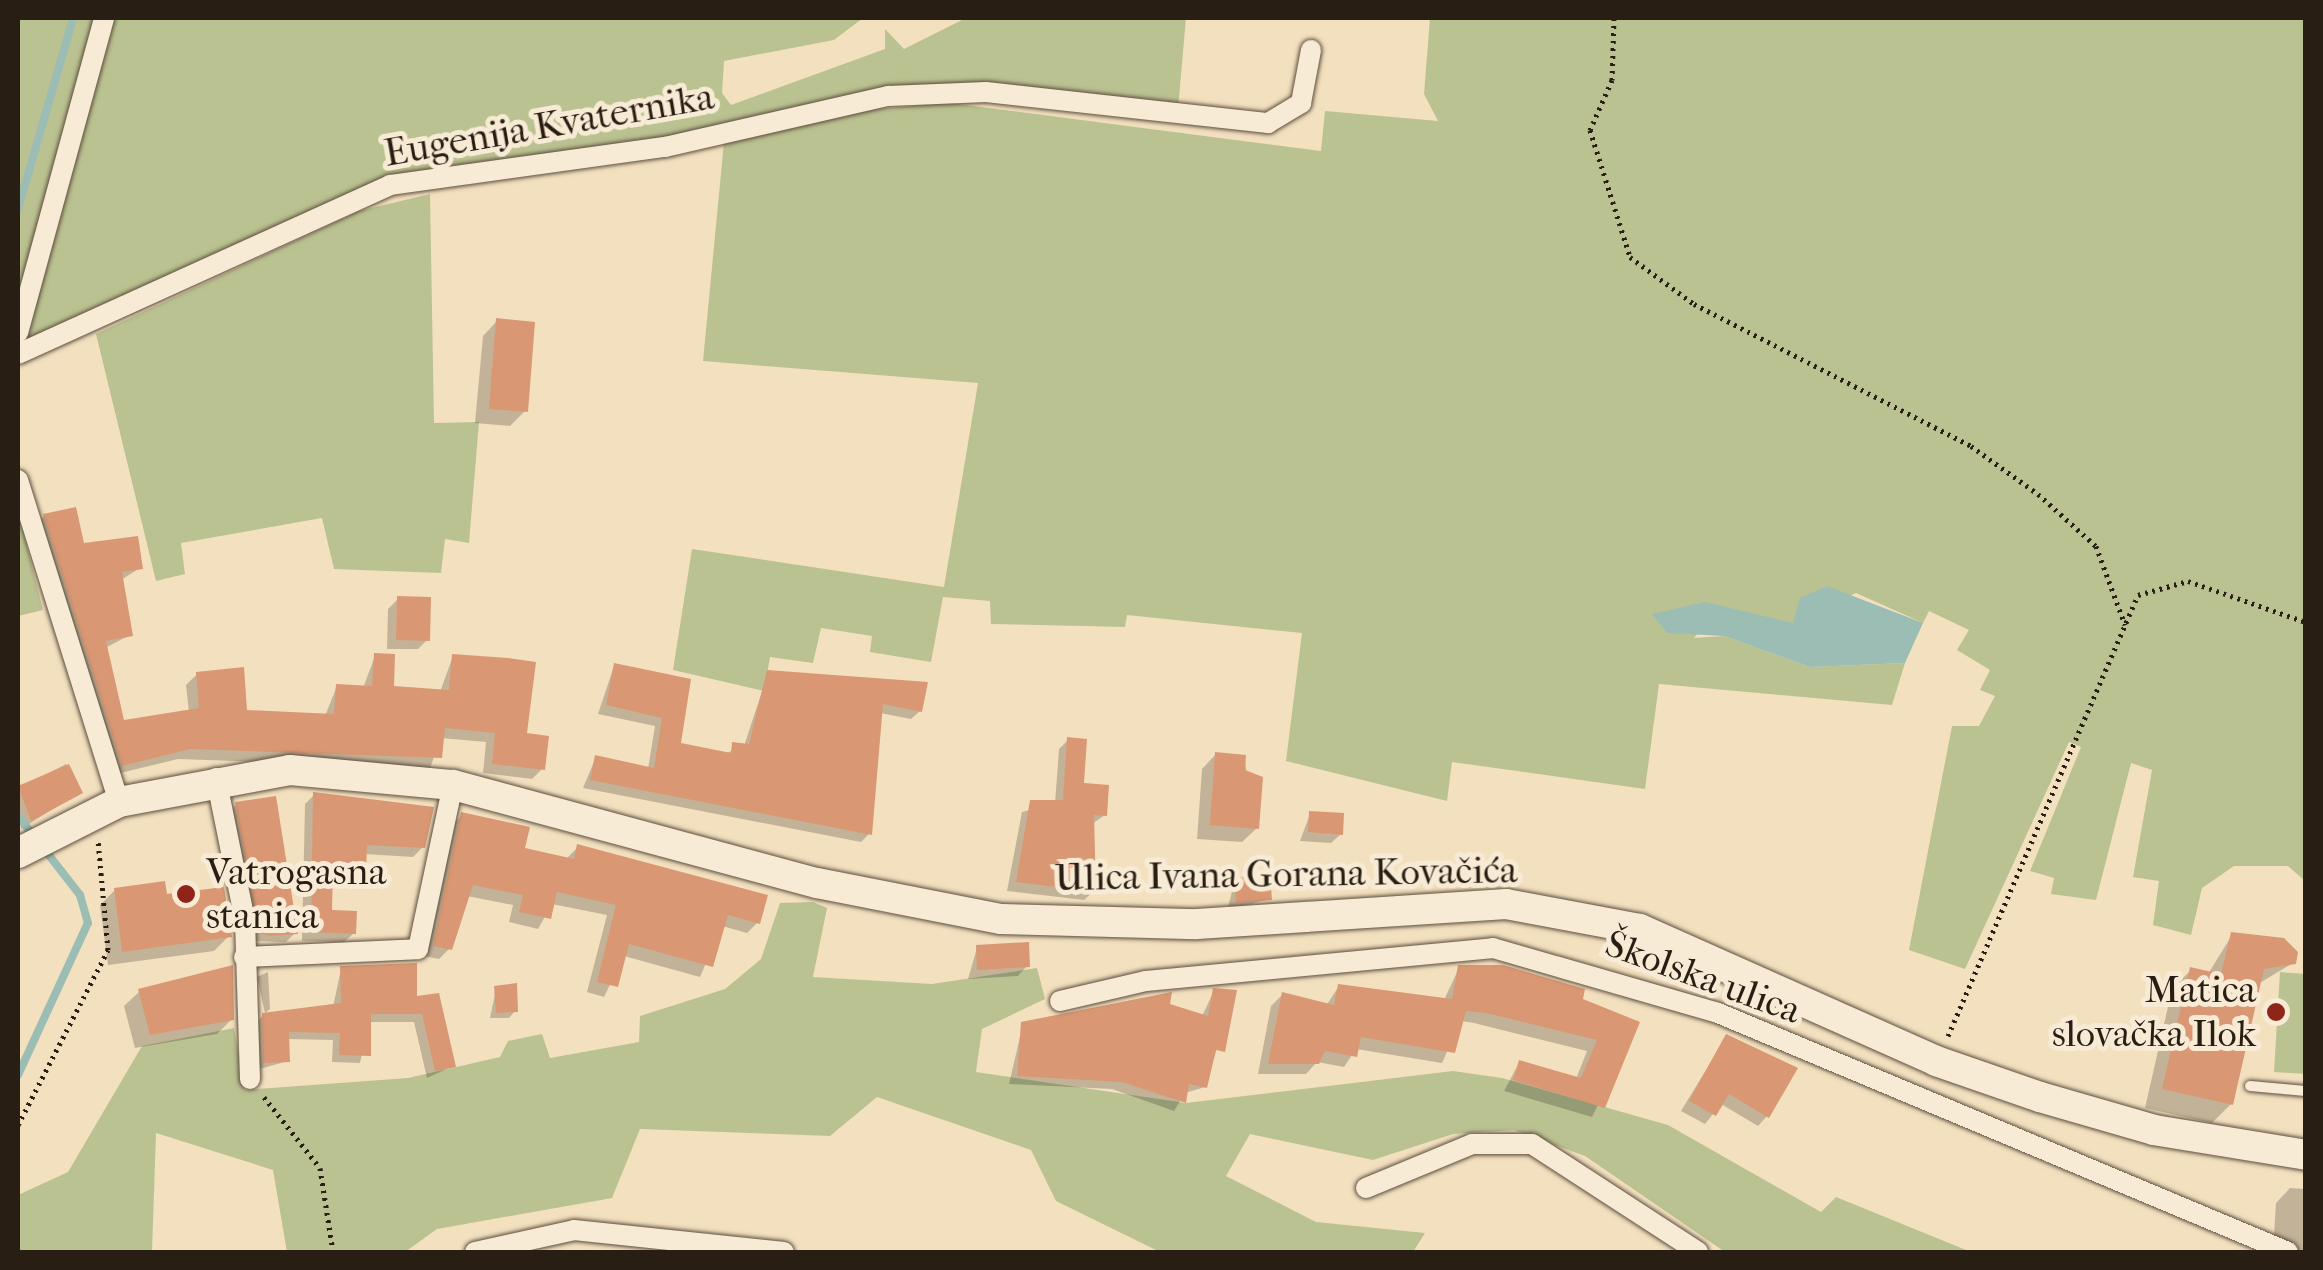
<!DOCTYPE html>
<meta charset="utf-8">
<style>
body{margin:0}
#map{position:relative;width:2323px;height:1270px;overflow:hidden;background:#f3e0bf;font-family:"IM FELL French Canon",serif}
div>[style]{position:absolute}
[style*='--x']{left:calc(var(--x)*1px);top:calc(var(--y)*1px);width:calc(var(--w)*1px);rotate:calc(var(--a)*1deg)}
.green>*{inset:0;background:#bbc291}
.water>*{inset:0;background:#9bbdb4}
.shadow>*{inset:0;background:#0003}
.stream>*{height:8px;margin:-4px;padding:0 4px;transform-origin:4px;border-radius:4px;background:#9bbdb4}
.building>*{inset:0;background:#da9774}
.path>*{height:5px;margin-top:-2.5px;transform-origin:0;background:repeating-linear-gradient(90deg,#291e13 0 2.5px,transparent 0 7.5px)}
.roads{filter:drop-shadow(0 0 2px #5c4e3e) drop-shadow(0 0 2px #5c4e3e)}
.lane>*{height:10px;margin:-5px;padding:0 5px;transform-origin:5px;border-radius:5px;background:#f7ebd5}
.street>*{height:20px;margin:-10px;padding:0 10px;transform-origin:10px;border-radius:10px;background:#f7ebd5}
.secondary>*{height:30px;margin:-15px;padding:0 15px;transform-origin:15px;border-radius:15px;background:#f7ebd5}
.dots>*{width:28px;height:28px;translate:-50% -50%;box-sizing:border-box;border:5px solid #f7ebd5;border-radius:50%}
span{translate:-50% -50%;white-space:nowrap;text-align:center;line-height:1.15;-webkit-text-stroke:10px #f7ebd5;paint-order:stroke}
.street-label{font-size:38px;color:#291e13}
.poi-label{font-size:38px;color:#291e13}
.left{translate:0 -50%;text-align:left}
.right{translate:-100% -50%;text-align:right}
.frame{position:absolute;inset:0;border:20px solid #291e13;pointer-events:none}
</style>
<div id="map">
<div class="green">
<div style="clip-path:polygon(18px 18px,97px 18px,18px 304px,19px 135px)"></div>
<div style="clip-path:polygon(113px 18px,863px 18px,834px 40px,724px 61px,722px 93px,731px 105px,885px 49px,885px 29px,904px 49px,966px 18px,1186px 18px,1178px 109px,883px 91px,645px 146px,398px 178px,24px 344px)"></div>
<div style="clip-path:polygon(1430px 18px,2305px 18px,2305px 881px,2288px 866px,2234px 866px,2202px 888px,2191px 935px,2153px 925px,2159px 881px,2133px 877px,2152px 770px,2131px 763px,2096px 900px,2051px 894px,2054px 878px,2030px 871px,2081px 747px,2069px 742px,1965px 969px,1909px 950px,1952px 726px,1979px 726px,1995px 696px,1980px 690px,1990px 670px,1957px 650px,1969px 630px,1929px 611px,1923px 623px,1856px 593px,1793px 624px,1716px 612px,1694px 638px,1724px 636px,1810px 667px,1905px 663px,1892px 705px,1659px 684px,1645px 789px,1452px 762px,1447px 801px,1286px 761px,1302px 633px,1127px 615px,1125px 627px,991px 624px,990px 601px,943px 597px,931px 662px,870px 652px,872px 636px,821px 628px,813px 663px,770px 657px,764px 691px,673px 670px,692px 549px,944px 587px,978px 383px,703px 361px,724px 142px,852px 111px,950px 103px,1321px 151px,1325px 111px,1438px 121px,1424px 94px)"></div>
<div style="clip-path:polygon(430px 194px,434px 423px,479px 422px,469px 543px,445px 539px,441px 573px,334px 569px,322px 518px,181px 543px,185px 574px,156px 581px,96px 334px,359px 211px)"></div>
<div style="clip-path:polygon(18px 510px,43px 610px,18px 616px)"></div>
<div style="clip-path:polygon(813px 902px,827px 908px,813px 977px,932px 984px,1037px 968px,1045px 999px,982px 1029px,976px 1072px,1186px 1103px,1453px 1071px,1502px 1078px,1668px 1125px,1821px 1212px,1836px 1197px,1971px 1252px,1725px 1252px,1585px 1156px,1514px 1130px,1453px 1134px,1373px 1160px,1250px 1134px,1226px 1176px,1316px 1222px,1425px 1233px,1413px 1252px,1160px 1252px,1056px 1201px,1031px 1150px,877px 1097px,830px 1136px,640px 1129px,612px 1198px,437px 1229px,405px 1252px,287px 1252px,273px 1170px,156px 1133px,152px 1252px,18px 1252px,18px 1195px,68px 1172px,142px 1046px,234px 1028px,245px 1090px,408px 1078px,500px 1057px,508px 1041px,542px 1034px,550px 1058px,639px 1042px,640px 1016px,725px 989px,761px 959px,780px 903px)"></div>
<div style="clip-path:polygon(2280px 972px,2305px 974px,2305px 1074px,2274px 1072px)"></div>
</div>
<div class="water">
<div style="clip-path:polygon(1827px 586px,1923px 623px,1905px 663px,1810px 667px,1724px 636px,1667px 633px,1652px 614px,1705px 602px,1793px 623px,1800px 598px)"></div>
</div>
<div class="shadow">
<div style="clip-path:polygon(497px 321px,525px 411px,510px 426px,475px 423px,483px 336px)"></div>
<div style="clip-path:polygon(44px 516px,82px 546px,140px 568px,121px 580px,130px 635px,105px 648px,122px 722px,189px 712px,186px 685px,197px 674px,245px 713px,325px 716px,337px 686px,363px 688px,375px 656px,391px 688px,440px 692px,453px 656px,543px 768px,532px 779px,483px 773px,486px 742px,441px 738px,430px 768px,178px 759px,112px 775px,34px 526px)"></div>
<div style="clip-path:polygon(398px 599px,427px 640px,418px 649px,387px 649px,388px 609px)"></div>
<div style="clip-path:polygon(614px 666px,688px 681px,679px 745px,724px 754px,744px 746px,768px 673px,920px 711px,911px 719px,880px 713px,869px 834px,861px 842px,583px 788px,596px 757px,648px 769px,655px 726px,598px 714px)"></div>
<div style="clip-path:polygon(1068px 740px,1082px 786px,1105px 815px,1092px 824px,1094px 891px,1084px 900px,1007px 891px,1022px 812px,1055px 803px,1059px 749px)"></div>
<div style="clip-path:polygon(1216px 754px,1244px 757px,1257px 828px,1242px 842px,1197px 839px,1202px 769px)"></div>
<div style="clip-path:polygon(66px 764px,80px 792px,21px 829px,18px 789px)"></div>
<div style="clip-path:polygon(314px 795px,423px 847px,413px 857px,364px 854px,354px 880px,330px 879px,330px 912px,354px 933px,344px 942px,302px 941px,305px 804px)"></div>
<div style="clip-path:polygon(236px 805px,295px 933px,286px 942px,251px 941px,227px 814px)"></div>
<div style="clip-path:polygon(1310px 814px,1341px 834px,1331px 843px,1300px 841px)"></div>
<div style="clip-path:polygon(462px 815px,522px 850px,567px 858px,578px 847px,758px 922px,747px 933px,722px 926px,700px 977px,624px 956px,604px 997px,587px 992px,607px 915px,552px 904px,538px 929px,509px 922px,513px 905px,467px 896px,450px 948px,439px 959px,423px 956px,451px 826px)"></div>
<div style="clip-path:polygon(1235px 880px,1269px 899px,1227px 911px)"></div>
<div style="clip-path:polygon(115px 890px,165px 896px,229px 936px,214px 951px,108px 965px,100px 905px)"></div>
<div style="clip-path:polygon(2232px 935px,2293px 963px,2258px 984px,2231px 1104px,2212px 1123px,2145px 1108px,2172px 989px,2191px 970px,2208px 974px)"></div>
<div style="clip-path:polygon(977px 948px,1027px 966px,1018px 976px,968px 979px)"></div>
<div style="clip-path:polygon(1459px 968px,1637px 1024px,1592px 1117px,1504px 1091px,1519px 1063px,1576px 1079px,1587px 1051px,1474px 1023px,1461px 1021px,1442px 1063px,1356px 1049px,1344px 1067px,1317px 1062px,1306px 1074px,1258px 1074px,1271px 1006px,1282px 995px,1326px 1006px,1339px 986px,1444px 1000px)"></div>
<div style="clip-path:polygon(341px 969px,415px 999px,453px 1066px,427px 1078px,414px 1022px,369px 1022px,360px 1063px,332px 1062px,333px 1040px,287px 1039px,288px 1061px,256px 1070px,255px 1024px,265px 1013px,257px 977px,268px 972px,270px 1009px,263px 1015px,333px 1007px)"></div>
<div style="clip-path:polygon(496px 989px,515px 1011px,509px 1018px,490px 1018px)"></div>
<div style="clip-path:polygon(1214px 991px,1234px 992px,1205px 1087px,1185px 1093px,1174px 1111px,1112px 1089px,1009px 1084px,1023px 1024px,1202px 1016px)"></div>
<div style="clip-path:polygon(139px 992px,232px 1019px,217px 1034px,135px 1048px,124px 1006px)"></div>
<div style="clip-path:polygon(1726px 1037px,1767px 1116px,1758px 1126px,1721px 1104px,1705px 1124px,1681px 1111px)"></div>
<div style="clip-path:polygon(2290px 1188px,2306px 1189px,2306px 1252px,2273px 1251px,2276px 1203px)"></div>
</div>
<div class="stream">
<div style="--x:18;--y:209;--w:199;--a:-73.9"></div>
<div style="--x:18;--y:816;--w:28;--a:52"></div>
<div style="--x:18;--y:1075;--w:167;--a:-65.3"></div>
<div style="--x:88;--y:923;--w:29;--a:-106"></div>
<div style="--x:80;--y:895;--w:58;--a:-128"></div>
</div>
<div class="building">
<div style="clip-path:polygon(496px 318px,535px 322px,528px 412px,489px 409px)"></div>
<div style="clip-path:polygon(76px 507px,84px 543px,138px 536px,143px 569px,122px 572px,133px 636px,106px 641px,124px 720px,199px 708px,196px 672px,244px 667px,247px 710px,334px 714px,336px 684px,372px 686px,374px 653px,395px 654px,394px 686px,449px 690px,452px 654px,508px 658px,536px 662px,527px 733px,549px 736px,545px 770px,492px 764px,495px 733px,445px 728px,442px 758px,190px 749px,122px 766px,43px 514px)"></div>
<div style="clip-path:polygon(397px 596px,431px 597px,430px 641px,396px 640px)"></div>
<div style="clip-path:polygon(614px 663px,691px 679px,681px 743px,731px 753px,732px 742px,749px 744px,767px 670px,928px 682px,922px 712px,883px 704px,872px 835px,590px 780px,595px 755px,654px 768px,662px 718px,606px 705px)"></div>
<div style="clip-path:polygon(1067px 737px,1087px 739px,1084px 783px,1109px 785px,1107px 816px,1094px 815px,1096px 892px,1016px 882px,1030px 800px,1063px 800px)"></div>
<div style="clip-path:polygon(1215px 752px,1246px 755px,1245px 770px,1263px 777px,1259px 829px,1210px 825px)"></div>
<div style="clip-path:polygon(69px 764px,83px 793px,31px 821px,18px 786px)"></div>
<div style="clip-path:polygon(313px 792px,434px 807px,425px 848px,367px 845px,366px 871px,333px 870px,332px 910px,357px 911px,356px 934px,311px 932px)"></div>
<div style="clip-path:polygon(276px 796px,298px 934px,270px 936px,259px 933px,235px 802px)"></div>
<div style="clip-path:polygon(1309px 811px,1344px 813px,1343px 835px,1308px 832px)"></div>
<div style="clip-path:polygon(461px 812px,530px 827px,525px 848px,574px 859px,577px 844px,768px 895px,760px 924px,728px 915px,713px 967px,629px 944px,618px 987px,597px 982px,616px 905px,557px 892px,551px 919px,519px 912px,523px 895px,473px 885px,452px 950px,433px 946px)"></div>
<div style="clip-path:polygon(1270px 875px,1272px 900px,1236px 903px,1234px 878px)"></div>
<div style="clip-path:polygon(165px 881px,167px 894px,224px 887px,232px 937px,122px 952px,114px 888px)"></div>
<div style="clip-path:polygon(2231px 932px,2284px 938px,2298px 952px,2296px 964px,2264px 969px,2233px 1105px,2162px 1089px,2190px 967px,2221px 974px)"></div>
<div style="clip-path:polygon(1029px 942px,1030px 967px,977px 970px,976px 945px)"></div>
<div style="clip-path:polygon(417px 963px,417px 996px,439px 993px,456px 1067px,435px 1071px,422px 1014px,371px 1014px,371px 1056px,339px 1055px,340px 1033px,289px 1032px,290px 1062px,263px 1063px,262px 1013px,341px 1003px,340px 966px)"></div>
<div style="clip-path:polygon(233px 965px,234px 1020px,150px 1035px,138px 989px)"></div>
<div style="clip-path:polygon(1458px 965px,1503px 965px,1585px 989px,1583px 999px,1640px 1022px,1605px 1108px,1513px 1080px,1519px 1060px,1581px 1078px,1597px 1040px,1486px 1013px,1466px 1011px,1455px 1053px,1361px 1037px,1357px 1057px,1325px 1051px,1319px 1064px,1268px 1064px,1282px 992px,1334px 1005px,1338px 984px,1452px 999px)"></div>
<div style="clip-path:polygon(517px 983px,518px 1012px,496px 1013px,494px 986px)"></div>
<div style="clip-path:polygon(1213px 988px,1237px 990px,1225px 1052px,1216px 1050px,1207px 1088px,1189px 1084px,1186px 1103px,1122px 1082px,1017px 1076px,1021px 1022px,1172px 992px,1170px 1004px,1208px 1016px)"></div>
<div style="clip-path:polygon(1726px 1034px,1798px 1068px,1769px 1118px,1729px 1094px,1716px 1116px,1689px 1101px)"></div>
</div>
<div class="path">
<div style="--x:1614;--y:18;--w:62;--a:91.8"></div>
<div style="--x:1612;--y:80;--w:55;--a:113.7"></div>
<div style="--x:1590;--y:130;--w:133;--a:72.5"></div>
<div style="--x:1630;--y:257;--w:79;--a:36.3"></div>
<div style="--x:1694;--y:304;--w:311;--a:27.1"></div>
<div style="--x:1971;--y:446;--w:82;--a:35.6"></div>
<div style="--x:2038;--y:494;--w:78;--a:41.9"></div>
<div style="--x:2096;--y:546;--w:84;--a:69.8"></div>
<div style="--x:1948;--y:1036;--w:480;--a:-66.7"></div>
<div style="--x:2138;--y:595;--w:52;--a:-15.6"></div>
<div style="--x:2188;--y:581;--w:125;--a:19.2"></div>
<div style="--x:264;--y:1097;--w:90;--a:51.7"></div>
<div style="--x:320;--y:1168;--w:85;--a:81.2"></div>
<div style="--x:18;--y:1125;--w:197;--a:-62.8"></div>
<div style="--x:108;--y:950;--w:110;--a:-95.2"></div>
</div>
<div class="roads">
<div class="lane">
<div style="--x:2250;--y:1086;--w:56;--a:5.1"></div>
</div>
<div class="street">
<div style="--x:18;--y:333;--w:327;--a:-74.7"></div>
<div style="--x:18;--y:354;--w:409;--a:-24.4"></div>
<div style="--x:390;--y:185;--w:278;--a:-7.9"></div>
<div style="--x:665;--y:147;--w:229;--a:-12.9"></div>
<div style="--x:888;--y:96;--w:98;--a:-2.3"></div>
<div style="--x:986;--y:92;--w:284;--a:6.3"></div>
<div style="--x:1268;--y:123;--w:39;--a:-31"></div>
<div style="--x:1301;--y:103;--w:54;--a:-79.3"></div>
<div style="--x:18;--y:480;--w:337;--a:72.6"></div>
<div style="--x:216;--y:778;--w:145;--a:78.5"></div>
<div style="--x:245;--y:920;--w:159;--a:88.2"></div>
<div style="--x:244;--y:957;--w:174;--a:-2.6"></div>
<div style="--x:418;--y:949;--w:168;--a:-78"></div>
<div style="--x:1060;--y:1001;--w:88;--a:-13.1"></div>
<div style="--x:1146;--y:981;--w:349;--a:-5.4"></div>
<div style="--x:1493;--y:948;--w:234;--a:16.1"></div>
<div style="--x:1718;--y:1013;--w:618;--a:22.75"></div>
<div style="--x:1366;--y:1188;--w:115;--a:-22.5"></div>
<div style="--x:1472;--y:1144;--w:60;--a:0"></div>
<div style="--x:1532;--y:1144;--w:198;--a:33"></div>
<div style="--x:475;--y:1252;--w:101;--a:-12.5"></div>
<div style="--x:574;--y:1230;--w:211;--a:6"></div>
</div>
<div class="secondary">
<div style="--x:18;--y:853;--w:113;--a:-26.8"></div>
<div style="--x:119;--y:802;--w:174;--a:-10.6"></div>
<div style="--x:290;--y:770;--w:164;--a:5.3"></div>
<div style="--x:453;--y:785;--w:377;--a:15.1"></div>
<div style="--x:817;--y:883;--w:187;--a:11.1"></div>
<div style="--x:1001;--y:919;--w:196;--a:1.5"></div>
<div style="--x:1197;--y:924;--w:310;--a:-3.7"></div>
<div style="--x:1506;--y:904;--w:136;--a:10.6"></div>
<div style="--x:1640;--y:929;--w:324;--a:24"></div>
<div style="--x:1936;--y:1061;--w:110;--a:19.1"></div>
<div style="--x:2040;--y:1097;--w:119;--a:16.1"></div>
<div style="--x:2154;--y:1130;--w:154;--a:9.3"></div>
</div>
</div>
<div class="dots">
<div style="left:186px;top:894px;background:#8f2418"></div>
<div style="left:2276px;top:1012px;background:#8f2418"></div>
</div>
<div class="street-label">
<span style="left:549px;top:125px;rotate:-10deg">Eugenija Kvaternika</span>
<span style="left:1286px;top:874px;rotate:-1deg">Ulica Ivana Gorana Kovačića</span>
<span style="left:1703px;top:977px;rotate:20deg">Školska ulica</span>
</div>
<div class="poi-label">
<span class="left" style="left:206px;top:894px">Vatrogasna<br>stanica</span>
<span class="right" style="left:2256px;top:1012px">Matica<br>slovačka Ilok</span>
</div>
<div class="frame"></div>
</div>
